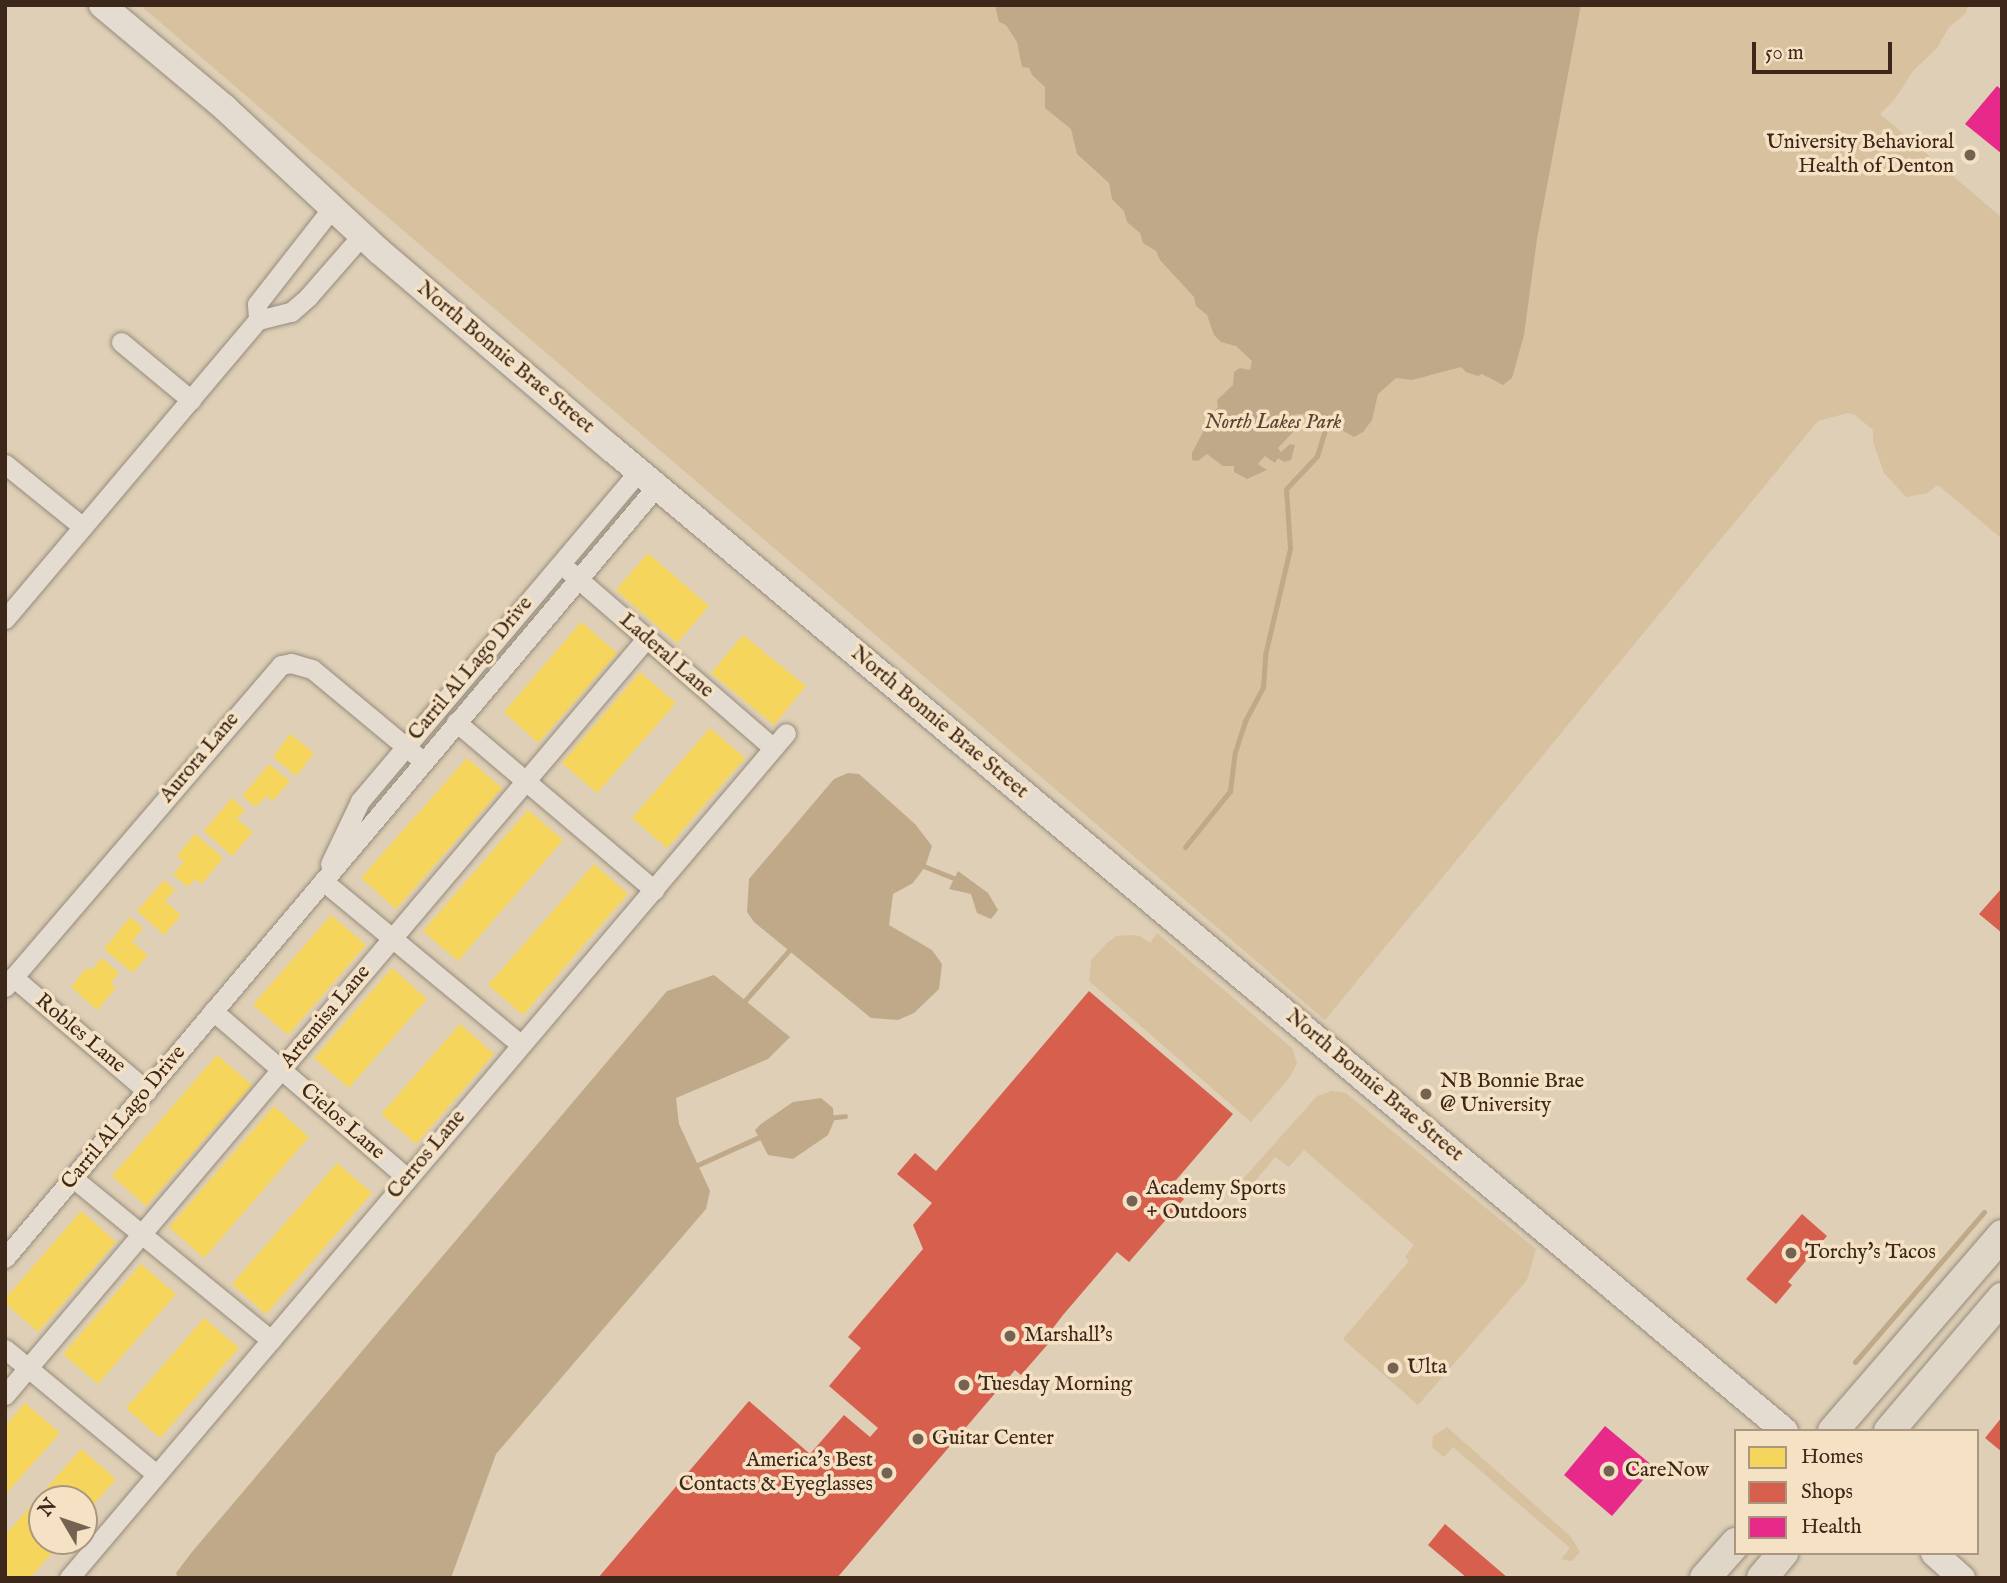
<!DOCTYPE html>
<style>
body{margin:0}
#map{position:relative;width:2007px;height:1583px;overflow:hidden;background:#decfb6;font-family:"IM FELL English",serif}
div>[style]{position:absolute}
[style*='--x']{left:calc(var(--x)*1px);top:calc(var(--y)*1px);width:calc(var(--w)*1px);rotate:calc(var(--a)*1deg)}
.green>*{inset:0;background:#d7c19f}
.water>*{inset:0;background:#c0a988}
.homes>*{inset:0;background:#f6d55c}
.shops>*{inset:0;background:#d6604d}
.health>*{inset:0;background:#e7298a}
.stream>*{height:5px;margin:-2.5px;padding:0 2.5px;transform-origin:2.5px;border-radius:2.5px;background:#c0a988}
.roads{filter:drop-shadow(0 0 2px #968b7b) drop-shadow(0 0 2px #968b7b)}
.street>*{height:19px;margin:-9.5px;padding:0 9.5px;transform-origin:9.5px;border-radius:9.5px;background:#e4dcd0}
.secondary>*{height:26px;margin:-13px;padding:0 13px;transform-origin:13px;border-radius:13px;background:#e4dcd0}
.primary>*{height:30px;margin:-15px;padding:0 15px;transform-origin:15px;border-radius:15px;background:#dfd6c8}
.dots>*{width:19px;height:19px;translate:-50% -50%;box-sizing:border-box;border:4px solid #f5e2c4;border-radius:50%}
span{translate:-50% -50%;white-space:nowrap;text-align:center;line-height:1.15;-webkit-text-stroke:7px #f5e2c4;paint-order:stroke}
.poi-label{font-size:21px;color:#3d271a}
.right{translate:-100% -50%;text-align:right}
.left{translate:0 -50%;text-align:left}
.street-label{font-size:21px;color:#3d271a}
.park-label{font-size:21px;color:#5b4431;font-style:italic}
.frame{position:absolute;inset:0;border:7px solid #3d271a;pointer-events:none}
.legend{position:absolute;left:1734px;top:1429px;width:245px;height:126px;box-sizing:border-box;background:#f5e2c4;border:2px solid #ab9780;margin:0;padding:9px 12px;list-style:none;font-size:21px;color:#3d271a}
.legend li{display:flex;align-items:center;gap:14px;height:35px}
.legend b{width:35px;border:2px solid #ab9780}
.north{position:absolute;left:28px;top:1485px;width:70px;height:70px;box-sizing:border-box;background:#f5e2c4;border:2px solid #ab9780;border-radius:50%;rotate:309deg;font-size:19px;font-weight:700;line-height:28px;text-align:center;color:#3d271a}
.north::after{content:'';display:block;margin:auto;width:24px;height:32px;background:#756251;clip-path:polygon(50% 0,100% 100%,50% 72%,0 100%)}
.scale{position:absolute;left:1752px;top:42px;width:140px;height:32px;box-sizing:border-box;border:4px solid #3d271a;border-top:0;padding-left:9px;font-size:21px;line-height:24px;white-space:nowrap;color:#3d271a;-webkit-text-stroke:5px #f5e2c4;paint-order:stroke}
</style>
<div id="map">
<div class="green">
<div style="clip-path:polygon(140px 5px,1968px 5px,1966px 13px,1949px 27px,1937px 48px,1913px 71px,1895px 99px,1880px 114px,2002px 218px,2002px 539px,1938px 485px,1927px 493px,1906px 497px,1884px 473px,1873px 442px,1873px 430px,1855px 415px,1848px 413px,1818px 421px,1325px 1020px)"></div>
<div style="clip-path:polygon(1157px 933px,1292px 1048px,1297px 1063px,1290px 1077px,1251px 1122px,1089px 981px,1091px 960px,1107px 943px,1117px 936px,1130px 935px,1140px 936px,1150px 943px)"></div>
<div style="clip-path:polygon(1332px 1091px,1346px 1093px,1536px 1249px,1527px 1280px,1418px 1405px,1343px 1339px,1409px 1261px,1405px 1257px,1414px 1245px,1304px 1150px,1289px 1167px,1275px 1157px,1248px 1190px,1243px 1188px,1242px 1180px,1317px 1096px)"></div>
<div style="clip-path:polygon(1447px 1427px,1570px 1536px,1580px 1552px,1572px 1561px,1561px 1559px,1570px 1548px,1453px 1447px,1444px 1457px,1432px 1447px,1433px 1436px)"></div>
</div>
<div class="water">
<div style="clip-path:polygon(995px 5px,1581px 5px,1537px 239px,1524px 335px,1512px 378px,1503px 385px,1482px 374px,1478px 376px,1466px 372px,1461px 367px,1412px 380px,1396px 378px,1378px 394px,1372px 420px,1363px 432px,1354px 437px,1337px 427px,1332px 426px,1330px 430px,1325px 425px,1319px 426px,1317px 422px,1322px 421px,1322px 415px,1296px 414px,1291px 420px,1293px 432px,1278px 448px,1281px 452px,1290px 444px,1295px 445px,1291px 460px,1284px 462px,1278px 458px,1275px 463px,1265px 456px,1258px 464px,1267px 470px,1247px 479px,1234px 472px,1234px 466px,1223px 466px,1207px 454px,1198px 461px,1192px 460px,1192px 453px,1205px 428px,1203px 424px,1218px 407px,1217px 400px,1233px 385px,1234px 372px,1240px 368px,1250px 370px,1252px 361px,1236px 346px,1221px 342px,1214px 335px,1207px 315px,1196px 306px,1194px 297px,1160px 260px,1156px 251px,1143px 243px,1140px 233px,1127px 222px,1124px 211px,1112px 199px,1109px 183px,1077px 154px,1071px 129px,1045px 108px,1045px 87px,1032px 75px,1029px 68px,1022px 67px,1017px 42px,1006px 25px,999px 22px)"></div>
<div style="clip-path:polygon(848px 773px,859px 774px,915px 824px,932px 846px,925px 867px,913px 883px,893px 894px,889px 925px,932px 950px,942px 964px,939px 989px,914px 1013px,898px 1020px,871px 1018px,754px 922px,747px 912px,749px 879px,834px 779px)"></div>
<div style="clip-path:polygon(958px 871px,988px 893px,998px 910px,991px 919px,977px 913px,971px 894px,949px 889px)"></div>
<div style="clip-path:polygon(714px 975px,790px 1037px,768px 1059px,676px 1098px,679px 1124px,710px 1191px,706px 1209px,496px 1454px,451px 1578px,178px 1578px,176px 1573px,192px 1552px,667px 991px)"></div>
<div style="clip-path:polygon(821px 1098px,833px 1108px,834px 1121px,828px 1135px,793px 1159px,768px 1155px,755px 1130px,761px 1124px,793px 1102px)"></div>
</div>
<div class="homes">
<div style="clip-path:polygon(648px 553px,709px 606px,677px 643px,616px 590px)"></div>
<div style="clip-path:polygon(581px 622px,617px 653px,538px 743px,504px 712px)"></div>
<div style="clip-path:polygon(743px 635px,806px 686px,774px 725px,711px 673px)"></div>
<div style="clip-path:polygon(640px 672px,676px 703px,597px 793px,562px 763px)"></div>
<div style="clip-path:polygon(710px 728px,745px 758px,667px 848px,632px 818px)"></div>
<div style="clip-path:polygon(290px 734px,314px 753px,296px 776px,273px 757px)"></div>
<div style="clip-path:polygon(467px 758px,502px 788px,396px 909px,361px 878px)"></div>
<div style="clip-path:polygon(269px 764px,290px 781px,273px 801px,266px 796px,256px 807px,242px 796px)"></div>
<div style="clip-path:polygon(232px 798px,245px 810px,237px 819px,253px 832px,232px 856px,204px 831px)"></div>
<div style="clip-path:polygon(528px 810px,563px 840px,458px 961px,423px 931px)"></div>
<div style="clip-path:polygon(195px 834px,223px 858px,202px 884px,195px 879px,188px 887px,173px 875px,184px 861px,177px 856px)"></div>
<div style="clip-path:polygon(594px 864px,628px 894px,523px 1015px,488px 985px)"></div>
<div style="clip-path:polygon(164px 880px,175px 890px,165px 901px,181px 915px,164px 935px,137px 911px)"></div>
<div style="clip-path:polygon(331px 915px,366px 945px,288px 1035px,253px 1005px)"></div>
<div style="clip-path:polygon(130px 917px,143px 928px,132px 942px,148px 955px,133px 973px,104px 949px)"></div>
<div style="clip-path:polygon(102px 958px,119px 973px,111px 983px,116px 988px,97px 1010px,71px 987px,87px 967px,91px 971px)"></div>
<div style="clip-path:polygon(392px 968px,427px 999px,349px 1088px,314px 1058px)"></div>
<div style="clip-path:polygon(460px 1024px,494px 1054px,416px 1144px,381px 1114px)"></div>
<div style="clip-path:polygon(217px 1055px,252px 1085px,146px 1206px,112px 1176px)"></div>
<div style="clip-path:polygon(274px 1106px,309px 1137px,204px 1258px,169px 1227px)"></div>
<div style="clip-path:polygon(337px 1163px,372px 1193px,266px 1314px,232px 1284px)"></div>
<div style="clip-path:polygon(81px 1211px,116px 1242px,38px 1332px,5px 1303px,5px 1299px)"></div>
<div style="clip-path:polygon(141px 1264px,176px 1294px,98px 1384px,63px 1354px)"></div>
<div style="clip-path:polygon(204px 1318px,239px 1348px,160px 1438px,126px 1408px)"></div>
<div style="clip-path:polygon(25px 1403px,60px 1433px,5px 1495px,5px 1426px)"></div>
<div style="clip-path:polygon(81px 1449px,116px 1479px,84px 1515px,84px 1499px,42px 1499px,42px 1541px,62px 1541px,30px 1578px,5px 1578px,5px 1535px)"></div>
</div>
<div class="shops">
<div style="clip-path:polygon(2002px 888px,2002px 933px,1979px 914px)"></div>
<div style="clip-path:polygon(1089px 991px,1233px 1114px,1170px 1187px,1184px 1199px,1129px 1262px,1117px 1252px,1063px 1315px,1050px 1332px,1055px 1336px,1021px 1375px,1015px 1370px,837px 1578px,598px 1578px,749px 1401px,810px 1454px,844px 1415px,870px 1437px,878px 1428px,829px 1386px,861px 1348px,848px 1337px,923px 1249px,913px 1225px,932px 1203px,897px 1174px,915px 1153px,936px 1171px)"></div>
<div style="clip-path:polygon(1802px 1214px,1827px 1236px,1788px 1282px,1792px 1285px,1776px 1304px,1746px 1279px)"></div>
<div style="clip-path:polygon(2002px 1417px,2002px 1452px,1985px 1438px)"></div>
<div style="clip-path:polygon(1445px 1524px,1508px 1578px,1467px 1578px,1428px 1545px)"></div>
</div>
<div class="health">
<div style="clip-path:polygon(1997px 86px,2002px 90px,2002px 154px,1965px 124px)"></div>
<div style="clip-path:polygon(1605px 1426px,1654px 1467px,1612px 1516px,1564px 1475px)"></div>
</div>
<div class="stream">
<div style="--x:1185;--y:847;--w:72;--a:-51.2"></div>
<div style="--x:1230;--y:791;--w:39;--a:-83"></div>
<div style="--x:1235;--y:752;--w:33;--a:-72"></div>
<div style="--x:1245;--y:721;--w:38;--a:-62"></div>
<div style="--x:1263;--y:687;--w:32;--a:-86"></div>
<div style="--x:1265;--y:655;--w:110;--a:-76.8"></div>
<div style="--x:1290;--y:548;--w:59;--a:-93.9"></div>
<div style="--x:1286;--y:489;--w:45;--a:-46.8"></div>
<div style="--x:1317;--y:456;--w:38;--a:-73"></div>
<div style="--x:921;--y:865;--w:43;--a:21.8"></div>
<div style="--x:741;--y:1005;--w:77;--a:-48.7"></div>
<div style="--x:827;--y:1118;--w:18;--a:-6"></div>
<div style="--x:693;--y:1167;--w:78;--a:-24.3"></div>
<div style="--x:1855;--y:1362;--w:198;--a:-49.3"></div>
</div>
<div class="roads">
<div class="street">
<div style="--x:332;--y:208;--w:122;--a:128"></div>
<div style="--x:257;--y:304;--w:16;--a:86"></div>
<div style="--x:258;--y:320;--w:34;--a:-14"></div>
<div style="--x:291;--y:312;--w:23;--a:-41"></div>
<div style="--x:308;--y:297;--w:82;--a:-48.9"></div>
<div style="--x:121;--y:342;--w:91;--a:39.6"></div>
<div style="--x:5;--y:464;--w:100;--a:38.9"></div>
<div style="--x:569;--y:571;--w:270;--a:40.9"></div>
<div style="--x:5;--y:619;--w:392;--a:-49.8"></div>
<div style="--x:456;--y:722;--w:260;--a:40.3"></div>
<div style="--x:330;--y:864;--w:70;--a:-64.5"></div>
<div style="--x:360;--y:801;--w:432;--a:-49.8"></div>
<div style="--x:323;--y:881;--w:257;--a:39.6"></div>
<div style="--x:13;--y:977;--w:176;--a:40.4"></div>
<div style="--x:5;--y:987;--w:424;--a:-49.4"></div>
<div style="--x:281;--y:665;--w:10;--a:-11"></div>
<div style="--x:291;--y:663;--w:22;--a:16"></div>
<div style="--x:312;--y:669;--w:144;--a:39.7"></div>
<div style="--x:213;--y:1011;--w:256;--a:40.7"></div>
<div style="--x:73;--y:1178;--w:256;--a:39.3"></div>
<div style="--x:5;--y:1258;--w:1009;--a:-49.82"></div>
<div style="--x:5;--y:1349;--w:196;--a:39.6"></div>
<div style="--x:5;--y:1395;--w:991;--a:-49.71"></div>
<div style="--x:69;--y:1578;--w:1108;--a:-49.68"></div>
</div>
<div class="secondary">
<div style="--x:102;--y:5;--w:160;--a:39.9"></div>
<div style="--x:225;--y:108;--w:210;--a:42.9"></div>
<div style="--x:379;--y:251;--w:306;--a:40.4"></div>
<div style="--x:612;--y:449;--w:1530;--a:39.94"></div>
<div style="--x:1934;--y:1553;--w:38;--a:42"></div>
</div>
<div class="primary">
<div style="--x:1833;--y:1431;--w:259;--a:-49.2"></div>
<div style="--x:1889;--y:1431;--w:175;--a:-49.6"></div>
<div style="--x:1705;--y:1578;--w:47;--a:-48.5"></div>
<div style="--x:1762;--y:1578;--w:33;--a:-50"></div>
</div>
</div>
<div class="dots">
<div style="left:1970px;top:155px;background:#756251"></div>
<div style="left:1426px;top:1094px;background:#756251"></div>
<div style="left:1132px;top:1201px;background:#756251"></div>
<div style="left:1791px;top:1253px;background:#756251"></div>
<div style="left:1010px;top:1336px;background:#756251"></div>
<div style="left:1393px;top:1368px;background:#756251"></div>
<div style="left:964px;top:1385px;background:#756251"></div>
<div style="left:918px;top:1439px;background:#756251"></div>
<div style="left:1609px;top:1471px;background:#756251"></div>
<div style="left:887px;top:1473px;background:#756251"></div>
</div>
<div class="poi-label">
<span class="right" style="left:1954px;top:155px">University Behavioral<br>Health of Denton</span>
<span class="left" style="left:1440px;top:1094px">NB Bonnie Brae<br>@ University</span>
<span class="left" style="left:1146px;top:1201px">Academy Sports<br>+ Outdoors</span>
<span class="left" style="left:1805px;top:1253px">Torchy's Tacos</span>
<span class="left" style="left:1024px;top:1336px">Marshall's</span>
<span class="left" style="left:1407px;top:1368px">Ulta</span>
<span class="left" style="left:978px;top:1385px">Tuesday Morning</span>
<span class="left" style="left:932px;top:1439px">Guitar Center</span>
<span class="right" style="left:873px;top:1473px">America's Best<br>Contacts &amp; Eyeglasses</span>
<span class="left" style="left:1625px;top:1471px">CareNow</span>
</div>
<div class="street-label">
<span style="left:505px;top:358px;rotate:40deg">North Bonnie Brae Street</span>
<span style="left:666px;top:656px;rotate:41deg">Laderal Lane</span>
<span style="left:471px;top:669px;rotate:-50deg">Carril Al Lago Drive</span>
<span style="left:939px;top:723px;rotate:40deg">North Bonnie Brae Street</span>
<span style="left:200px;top:758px;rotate:-50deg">Aurora Lane</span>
<span style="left:326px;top:1017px;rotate:-50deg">Artemisa Lane</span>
<span style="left:80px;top:1034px;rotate:40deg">Robles Lane</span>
<span style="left:1374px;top:1086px;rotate:40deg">North Bonnie Brae Street</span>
<span style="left:124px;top:1118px;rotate:-50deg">Carril Al Lago Drive</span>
<span style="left:342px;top:1122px;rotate:41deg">Cielos Lane</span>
<span style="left:427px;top:1155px;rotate:-50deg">Cerros Lane</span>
</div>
<div class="park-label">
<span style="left:1273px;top:423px">North Lakes Park</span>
</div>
<div class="frame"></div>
<ul class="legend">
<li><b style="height:19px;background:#f6d55c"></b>Homes</li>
<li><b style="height:19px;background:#d6604d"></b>Shops</li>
<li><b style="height:19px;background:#e7298a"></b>Health</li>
</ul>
<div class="north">N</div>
<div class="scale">50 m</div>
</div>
